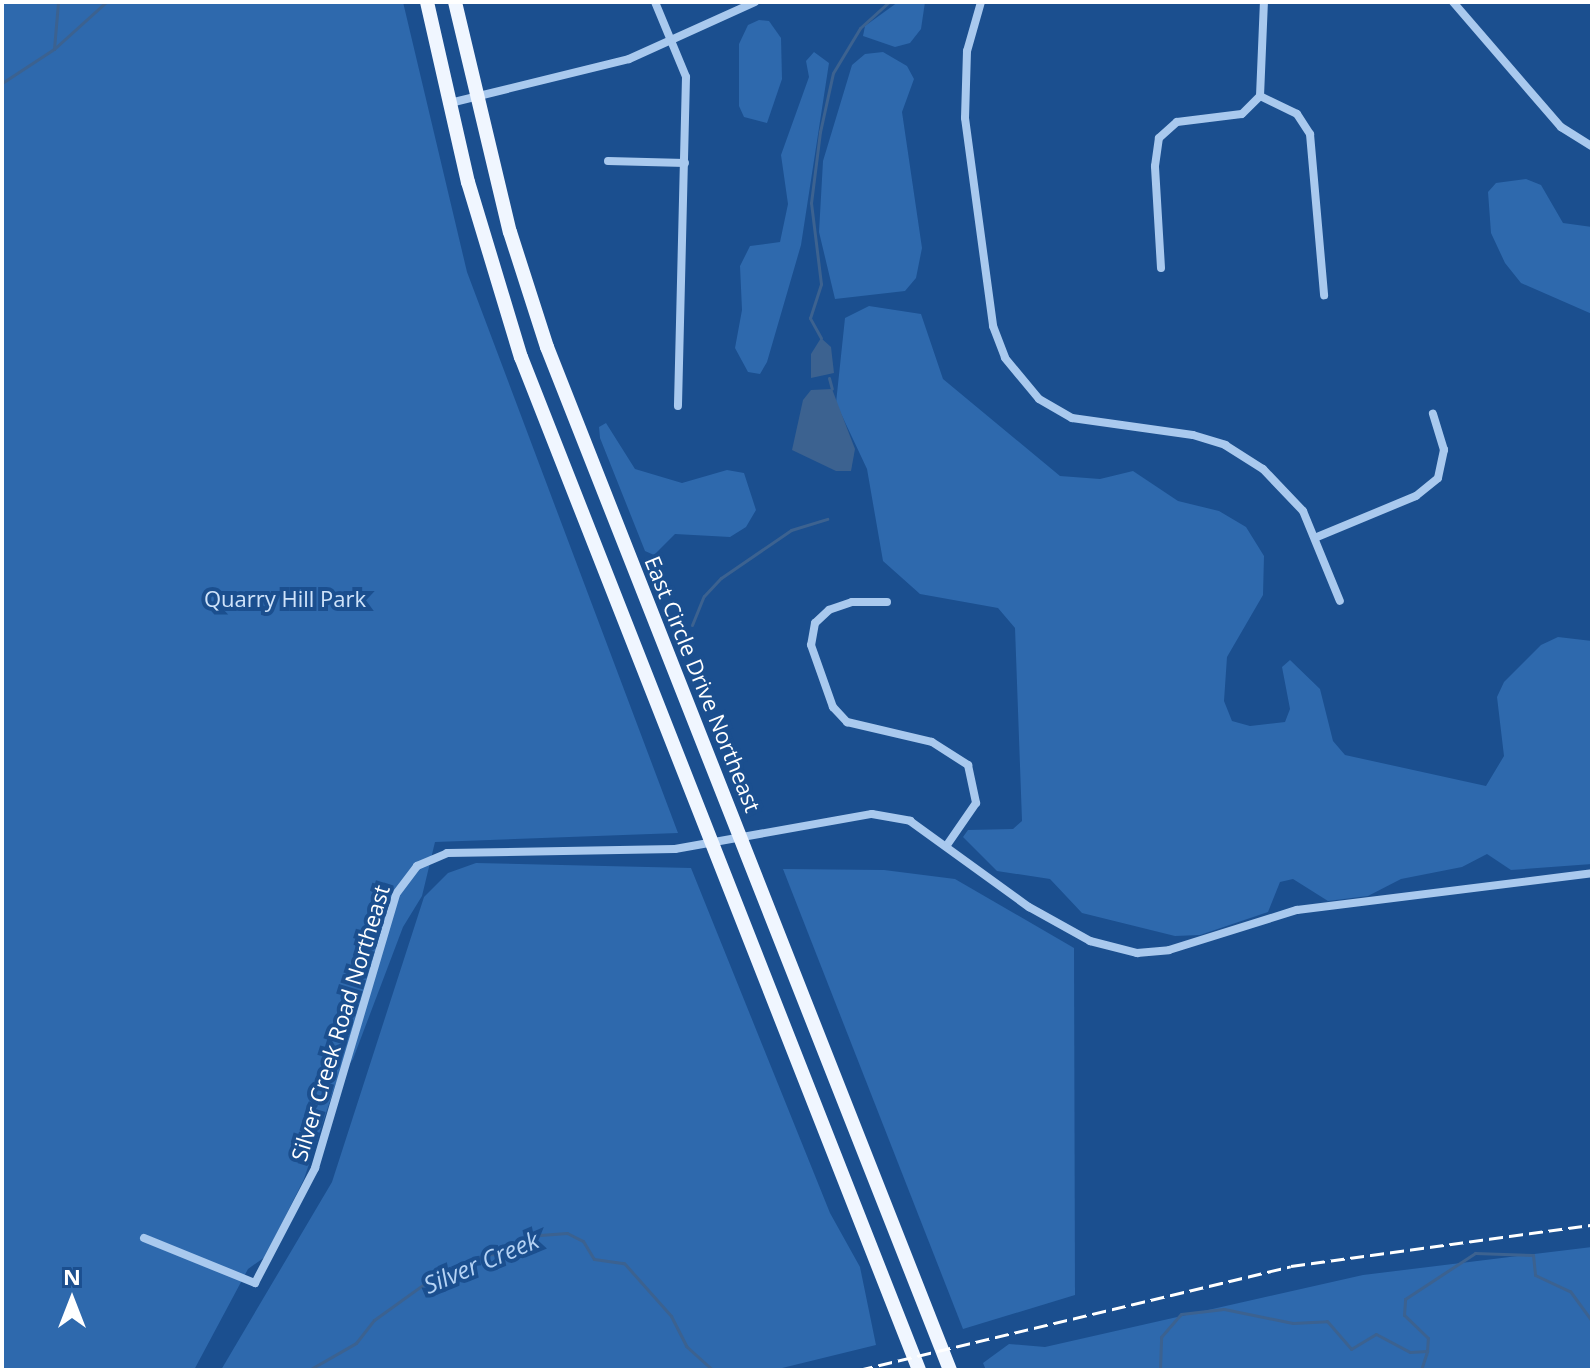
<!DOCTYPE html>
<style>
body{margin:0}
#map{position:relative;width:1594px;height:1372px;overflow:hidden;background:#1b4f8f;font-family:"Open Sans",sans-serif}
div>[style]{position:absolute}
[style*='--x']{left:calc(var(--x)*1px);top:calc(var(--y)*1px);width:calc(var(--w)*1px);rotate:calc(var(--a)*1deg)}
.green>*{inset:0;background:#2e69ad}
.water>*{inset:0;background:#3c6290}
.stream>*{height:3px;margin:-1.5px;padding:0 1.5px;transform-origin:1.5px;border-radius:1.5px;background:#3c6290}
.minor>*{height:8px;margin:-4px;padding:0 4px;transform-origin:4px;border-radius:4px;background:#a9c9ee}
.primary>*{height:14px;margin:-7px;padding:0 7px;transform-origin:7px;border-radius:7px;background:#f0f6ff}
.rail>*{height:3px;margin-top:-1.5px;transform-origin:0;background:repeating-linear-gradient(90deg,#fff 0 14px,transparent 0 20px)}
span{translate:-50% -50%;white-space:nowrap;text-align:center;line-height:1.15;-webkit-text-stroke:8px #1b4f8f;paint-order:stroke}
.park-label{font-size:22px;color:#cfe3fa}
.street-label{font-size:22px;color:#fff}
.water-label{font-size:24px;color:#b5d3f5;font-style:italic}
.frame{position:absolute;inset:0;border:4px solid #fff;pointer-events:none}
.north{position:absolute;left:32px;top:1260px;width:80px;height:80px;-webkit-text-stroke:6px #1b4f8f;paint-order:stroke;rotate:0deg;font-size:22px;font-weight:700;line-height:32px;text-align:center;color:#fff}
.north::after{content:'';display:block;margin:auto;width:28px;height:36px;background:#fff;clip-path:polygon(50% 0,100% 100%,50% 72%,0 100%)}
</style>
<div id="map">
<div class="green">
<div style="clip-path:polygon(2px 2px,403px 2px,467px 272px,678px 833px,435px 842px,422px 896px,403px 927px,353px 1059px,336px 1083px,304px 1179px,265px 1257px,248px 1269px,194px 1370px,2px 1370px)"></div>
<div style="clip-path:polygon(898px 2px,925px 2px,921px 29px,910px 43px,895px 47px,863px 36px,865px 26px)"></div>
<div style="clip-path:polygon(759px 20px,769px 21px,781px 38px,782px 79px,767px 123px,744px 117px,739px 106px,739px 44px,748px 25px)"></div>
<div style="clip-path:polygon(814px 52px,829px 63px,801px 245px,767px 362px,760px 374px,748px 372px,735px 348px,742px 310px,740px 266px,750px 246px,780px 242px,788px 204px,781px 155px,809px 77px,806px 61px)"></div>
<div style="clip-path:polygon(883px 52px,907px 66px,914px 79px,902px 112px,922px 248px,916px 278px,905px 291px,835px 299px,819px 232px,823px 161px,852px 65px,865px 54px)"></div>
<div style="clip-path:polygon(1526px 179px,1541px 185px,1563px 223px,1592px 227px,1592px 314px,1521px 283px,1505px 263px,1491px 233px,1488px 192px,1496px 183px)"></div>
<div style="clip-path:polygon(869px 306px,921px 314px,943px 379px,1060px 476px,1100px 479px,1133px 471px,1178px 501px,1219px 511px,1246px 527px,1264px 556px,1263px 595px,1227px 657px,1224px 701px,1232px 721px,1250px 726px,1285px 722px,1290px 709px,1282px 667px,1290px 660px,1320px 689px,1333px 741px,1345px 755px,1486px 786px,1504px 756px,1497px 697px,1504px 682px,1541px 645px,1558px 637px,1592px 641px,1592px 864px,1511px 870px,1487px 854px,1462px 867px,1401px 879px,1368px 896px,1328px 901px,1293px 879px,1280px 882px,1268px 912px,1200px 935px,1175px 936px,1082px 913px,1050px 879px,997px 871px,963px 837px,968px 830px,1013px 829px,1022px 821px,1015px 628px,998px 608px,920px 594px,883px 561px,867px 469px,836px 403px,845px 318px)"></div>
<div style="clip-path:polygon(606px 423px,635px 469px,682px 483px,727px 470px,744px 473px,756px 510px,746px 527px,730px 537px,675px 534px,654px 555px,645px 551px,600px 438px,599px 427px)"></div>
<div style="clip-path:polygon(476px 863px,691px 868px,830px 1213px,860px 1267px,876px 1345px,774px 1370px,221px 1370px,332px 1182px,424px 897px,448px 873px)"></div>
<div style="clip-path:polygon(783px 869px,884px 870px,955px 879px,1074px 948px,1075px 1295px,963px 1329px)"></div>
<div style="clip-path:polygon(1592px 1247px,1592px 1370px,986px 1370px,983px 1363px,1009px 1344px,1045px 1347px,1363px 1275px)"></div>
</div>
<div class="water">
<div style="clip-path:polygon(821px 338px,831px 347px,834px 373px,811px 378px,811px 354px)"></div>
<div style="clip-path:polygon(832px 389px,855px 449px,851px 471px,836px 471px,792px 450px,803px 400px,811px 390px)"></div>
</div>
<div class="stream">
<div style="--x:54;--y:49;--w:47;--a:-85.1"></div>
<div style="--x:2;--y:83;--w:62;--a:-33.2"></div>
<div style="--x:54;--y:49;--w:70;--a:-42.1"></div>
<div style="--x:821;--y:338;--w:23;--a:-119"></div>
<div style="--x:810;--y:318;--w:36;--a:-72"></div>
<div style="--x:821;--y:284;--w:82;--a:-97"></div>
<div style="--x:811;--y:203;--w:72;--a:-82.8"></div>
<div style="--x:820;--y:132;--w:60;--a:-77.6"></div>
<div style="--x:833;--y:73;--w:52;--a:-59"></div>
<div style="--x:860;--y:28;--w:39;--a:-42"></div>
<div style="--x:829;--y:378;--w:11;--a:75"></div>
<div style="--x:692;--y:625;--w:31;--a:-68"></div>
<div style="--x:704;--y:596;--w:25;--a:-47"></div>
<div style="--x:721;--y:578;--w:85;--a:-34.4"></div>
<div style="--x:791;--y:530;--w:38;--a:-17"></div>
<div style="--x:309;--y:1370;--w:54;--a:-29.9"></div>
<div style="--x:356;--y:1343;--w:29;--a:-52"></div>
<div style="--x:374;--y:1320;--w:70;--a:-35.7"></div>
<div style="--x:431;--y:1279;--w:60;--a:-23.6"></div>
<div style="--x:486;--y:1255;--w:28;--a:-8"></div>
<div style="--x:514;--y:1251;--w:31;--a:-32"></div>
<div style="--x:540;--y:1235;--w:27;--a:-4"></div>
<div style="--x:567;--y:1233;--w:18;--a:27"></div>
<div style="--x:583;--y:1241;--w:21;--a:59"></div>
<div style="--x:594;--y:1259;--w:30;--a:8"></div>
<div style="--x:624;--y:1263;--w:71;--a:48.4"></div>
<div style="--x:671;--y:1316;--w:34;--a:63"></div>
<div style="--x:686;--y:1346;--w:36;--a:42"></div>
<div style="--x:1160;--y:1370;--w:33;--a:-88"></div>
<div style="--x:1161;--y:1337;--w:30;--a:-49"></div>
<div style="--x:1181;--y:1314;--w:43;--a:-6.6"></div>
<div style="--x:1224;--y:1309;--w:70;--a:11.5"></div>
<div style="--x:1293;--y:1323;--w:34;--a:-3"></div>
<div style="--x:1327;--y:1321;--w:37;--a:49"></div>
<div style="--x:1351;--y:1349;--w:29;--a:-31"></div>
<div style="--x:1376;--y:1334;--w:38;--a:28"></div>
<div style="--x:1410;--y:1352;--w:17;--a:-3"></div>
<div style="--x:1427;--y:1351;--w:13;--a:-86"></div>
<div style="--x:1428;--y:1338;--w:33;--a:-136"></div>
<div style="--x:1404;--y:1315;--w:16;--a:-86"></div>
<div style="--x:1405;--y:1299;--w:84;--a:-33.3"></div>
<div style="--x:1475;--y:1253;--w:58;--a:2"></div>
<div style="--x:1533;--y:1255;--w:20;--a:84"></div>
<div style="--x:1535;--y:1275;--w:38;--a:25"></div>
<div style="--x:1570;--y:1291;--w:37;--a:54"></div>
<div style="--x:1421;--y:1370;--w:20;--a:-72"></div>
</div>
<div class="minor">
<div style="--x:655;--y:2;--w:81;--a:67.5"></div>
<div style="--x:686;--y:77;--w:329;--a:91.4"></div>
<div style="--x:981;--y:2;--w:51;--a:105.9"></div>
<div style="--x:967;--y:51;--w:67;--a:91.7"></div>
<div style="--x:965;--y:118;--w:210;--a:82.3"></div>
<div style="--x:993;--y:326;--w:34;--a:69"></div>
<div style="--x:1005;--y:358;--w:53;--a:50.3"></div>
<div style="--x:1039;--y:399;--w:38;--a:30"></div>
<div style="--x:1072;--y:418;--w:122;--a:8"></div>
<div style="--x:1193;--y:435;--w:34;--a:17"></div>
<div style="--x:1225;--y:445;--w:45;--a:32.3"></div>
<div style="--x:1263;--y:469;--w:58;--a:46.4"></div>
<div style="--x:1303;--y:511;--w:97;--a:67.7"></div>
<div style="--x:1453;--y:2;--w:165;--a:49.2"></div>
<div style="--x:1561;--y:127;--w:36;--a:32"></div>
<div style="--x:1260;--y:96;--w:41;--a:25.9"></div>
<div style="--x:1297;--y:114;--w:24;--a:57"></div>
<div style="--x:1310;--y:134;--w:162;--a:85"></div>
<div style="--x:450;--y:103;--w:184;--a:-13.8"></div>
<div style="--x:629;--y:59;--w:138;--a:-24.3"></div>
<div style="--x:608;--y:161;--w:77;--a:1.5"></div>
<div style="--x:1161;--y:268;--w:102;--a:-93.4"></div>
<div style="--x:1155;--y:166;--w:28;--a:-82"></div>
<div style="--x:1159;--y:138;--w:24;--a:-42"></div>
<div style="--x:1177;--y:122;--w:65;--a:-7"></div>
<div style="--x:1242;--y:114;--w:25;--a:-45"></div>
<div style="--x:1260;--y:96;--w:94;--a:-87.6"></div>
<div style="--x:1317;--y:537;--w:107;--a:-22.5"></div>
<div style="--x:1416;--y:496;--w:28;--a:-39"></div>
<div style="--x:1438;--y:478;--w:29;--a:-78"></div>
<div style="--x:1444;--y:450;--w:38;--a:-107"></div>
<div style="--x:887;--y:602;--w:35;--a:180"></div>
<div style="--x:852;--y:602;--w:24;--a:161"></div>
<div style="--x:829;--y:610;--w:19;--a:137"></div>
<div style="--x:815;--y:623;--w:22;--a:100"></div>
<div style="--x:811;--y:645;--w:66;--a:70.5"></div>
<div style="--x:833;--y:707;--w:21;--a:47"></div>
<div style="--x:847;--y:722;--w:87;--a:13.2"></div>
<div style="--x:932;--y:742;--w:43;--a:32.6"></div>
<div style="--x:968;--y:765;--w:39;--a:78"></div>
<div style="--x:976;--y:803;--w:51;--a:124.6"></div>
<div style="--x:144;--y:1238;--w:120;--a:22.1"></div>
<div style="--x:255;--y:1283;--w:130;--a:-62.4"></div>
<div style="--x:315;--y:1168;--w:286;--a:-73.5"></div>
<div style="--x:396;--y:894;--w:35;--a:-53"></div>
<div style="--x:417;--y:866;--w:33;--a:-23"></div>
<div style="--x:447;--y:853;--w:228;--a:-1"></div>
<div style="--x:675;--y:849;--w:200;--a:-10.1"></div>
<div style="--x:872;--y:814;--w:39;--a:10"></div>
<div style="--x:910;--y:821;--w:147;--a:35.9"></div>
<div style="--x:1029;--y:907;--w:70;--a:29.1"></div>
<div style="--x:1090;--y:941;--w:49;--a:14.3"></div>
<div style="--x:1137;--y:953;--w:32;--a:-5"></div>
<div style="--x:1169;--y:950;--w:134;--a:-17.4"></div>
<div style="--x:1297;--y:910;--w:297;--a:-7.1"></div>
</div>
<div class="primary">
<div style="--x:427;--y:2;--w:185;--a:77.2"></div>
<div style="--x:468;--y:182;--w:183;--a:73.2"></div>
<div style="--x:521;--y:357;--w:1088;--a:68.55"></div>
<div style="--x:455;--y:2;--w:236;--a:76.6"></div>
<div style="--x:510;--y:232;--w:121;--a:72.2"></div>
<div style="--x:547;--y:347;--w:1100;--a:68.5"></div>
</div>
<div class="rail">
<div style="--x:859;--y:1370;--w:444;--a:-13.5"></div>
<div style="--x:1291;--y:1266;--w:304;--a:-7.8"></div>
</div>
<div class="park-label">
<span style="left:285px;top:599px">Quarry Hill Park</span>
</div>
<div class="street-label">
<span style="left:703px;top:684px;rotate:68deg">East Circle Drive Northeast</span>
<span style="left:340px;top:1023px;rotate:-73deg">Silver Creek Road Northeast</span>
</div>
<div class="water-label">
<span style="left:481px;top:1262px;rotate:-23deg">Silver Creek</span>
</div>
<div class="frame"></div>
<div class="north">N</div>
</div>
